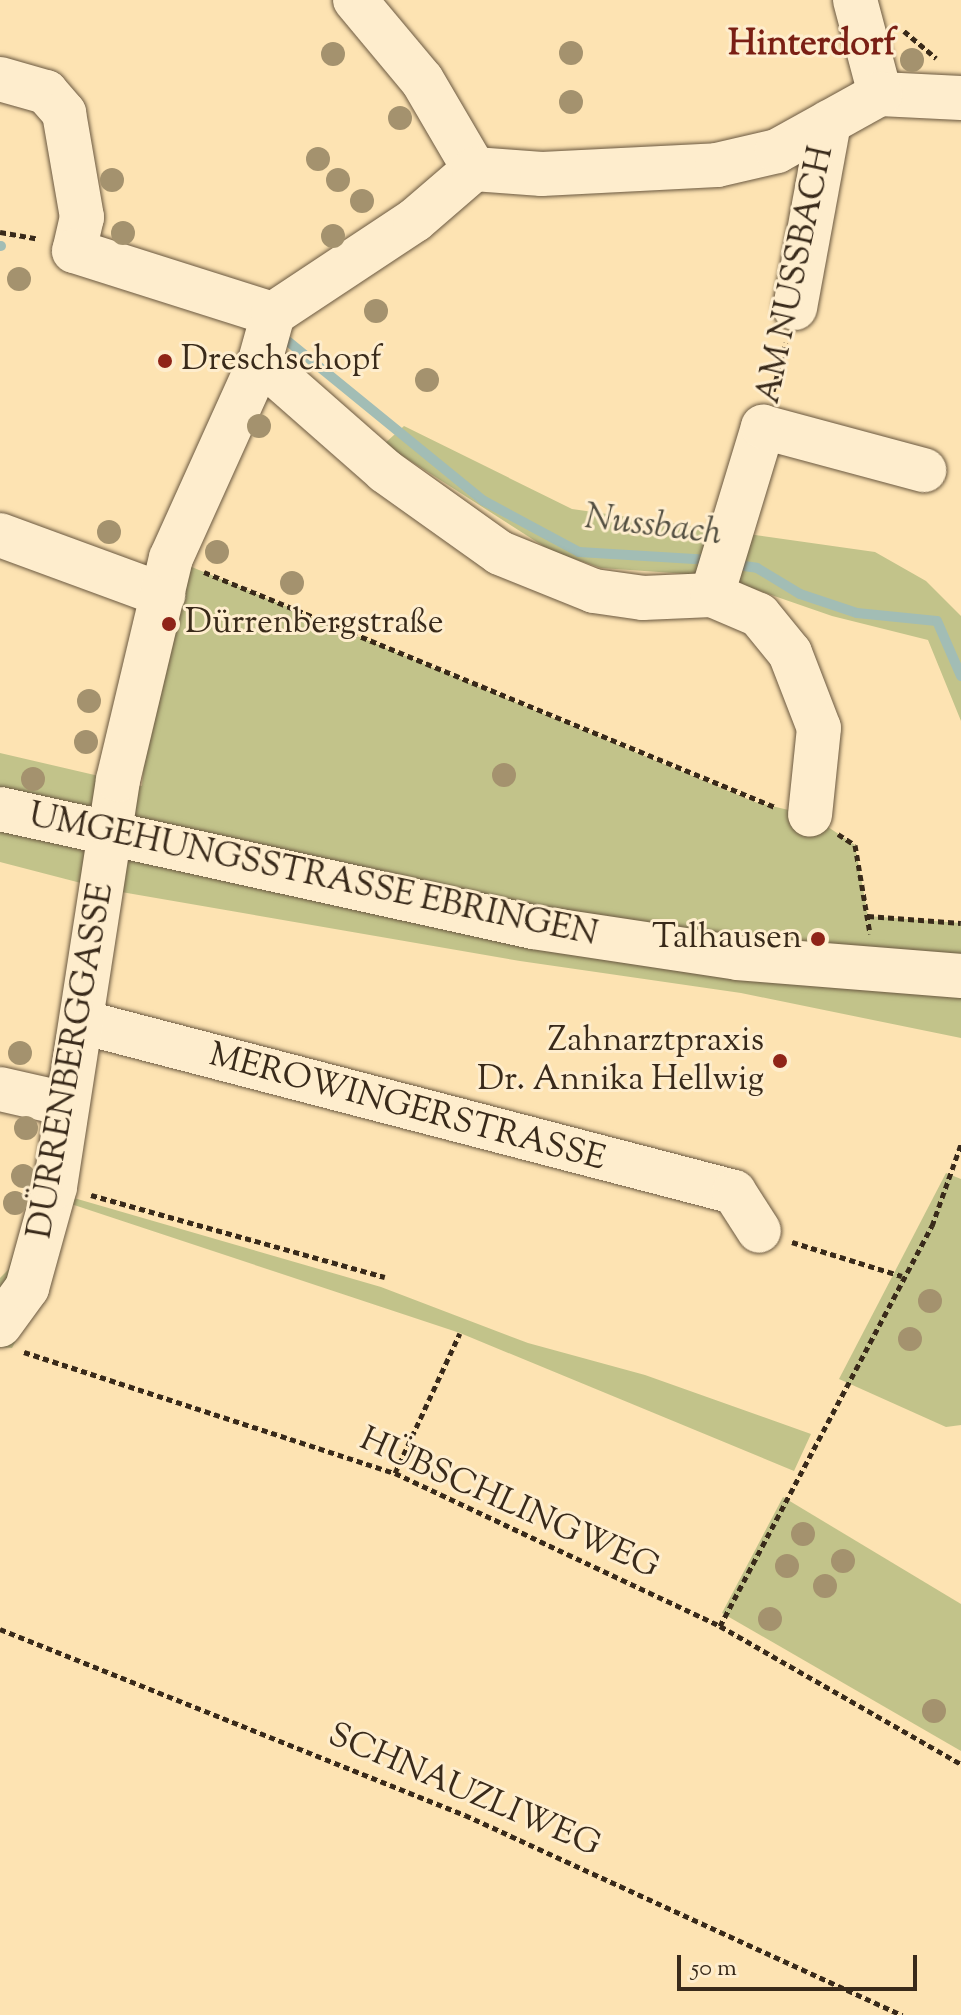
<!DOCTYPE html>
<meta charset="utf-8">
<style>
body{margin:0}
#map{position:relative;width:961px;height:2015px;overflow:hidden;background:#fde3b2;font-family:"Sorts Mill Goudy",serif}
div>[style]{position:absolute}
[style*='--x']{left:calc(var(--x)*1px);top:calc(var(--y)*1px);width:calc(var(--w)*1px);rotate:calc(var(--a)*1deg)}
.green>*{inset:0;background:#c2c38a}
.stream>*{height:10px;margin:-5px;padding:0 5px;transform-origin:5px;border-radius:5px;background:#a2bdb5}
.path>*{height:5px;margin-top:-2.5px;transform-origin:0;background:repeating-linear-gradient(90deg,#392a1a 0 6px,transparent 0 10px)}
.roads{filter:drop-shadow(0 0 2px #6a5840) drop-shadow(0 0 2px #6a5840)}
.minor>*{height:44px;margin:-22px;padding:0 22px;transform-origin:22px;border-radius:22px;background:#feedcd}
.trees>*{width:24px;height:24px;margin:-12px;border-radius:50%;background:#a4926e}
.dots>*{width:22px;height:22px;translate:-50% -50%;box-sizing:border-box;border:4px solid #feedcd;border-radius:50%}
span{translate:-50% -50%;white-space:nowrap;text-align:center;line-height:1.15;-webkit-text-stroke:6px #feedcd;paint-order:stroke}
.street-label{font-size:34px;color:#392a1a}
.poi-label{font-size:34px;color:#392a1a}
.left{translate:0 -50%;text-align:left}
.right{translate:-100% -50%;text-align:right}
.neighbourhood-label{font-size:36px;color:#7a1f14;font-weight:700}
.water-label{font-size:36px;color:#534f41;font-style:italic}
.scale{position:absolute;left:677px;top:1955px;width:240px;height:36px;box-sizing:border-box;border:4px solid #392a1a;border-top:0;padding-left:10px;font-size:24px;line-height:28px;white-space:nowrap;color:#392a1a;-webkit-text-stroke:6px #feedcd;paint-order:stroke}
</style>
<div id="map">
<div class="green">
<div style="clip-path:polygon(404px 426px,572px 509px,875px 552px,926px 581px,961px 616px,961px 721px,928px 640px,832px 616px,717px 576px,601px 568px,551px 551px,384px 444px)"></div>
<div style="clip-path:polygon(187px 565px,755px 802px,810px 815px,855px 845px,868px 916px,961px 923px,961px 1038px,741px 993px,520px 961px,104px 889px,0 862px,0 753px,142px 786px,145px 749px)"></div>
<div style="clip-path:polygon(946px 1173px,961px 1179px,961px 1425px,946px 1427px,839px 1379px)"></div>
<div style="clip-path:polygon(36px 1187px,381px 1287px,528px 1343px,645px 1375px,811px 1434px,794px 1471px,460px 1333px,65px 1202px,35px 1305px,12px 1348px,0 1347px,0 1278px,8px 1270px)"></div>
<div style="clip-path:polygon(783px 1497px,961px 1604px,961px 1751px,722px 1613px)"></div>
</div>
<div class="stream">
<div style="--x:0;--y:246;--w:1;--a:0"></div>
<div style="--x:279;--y:334;--w:264;--a:39.2"></div>
<div style="--x:484;--y:501;--w:108;--a:28.2"></div>
<div style="--x:579;--y:552;--w:132;--a:3.5"></div>
<div style="--x:730;--y:564;--w:27;--a:8"></div>
<div style="--x:757;--y:568;--w:50;--a:31.2"></div>
<div style="--x:800;--y:594;--w:60;--a:18.4"></div>
<div style="--x:857;--y:613;--w:80;--a:5.7"></div>
<div style="--x:937;--y:621;--w:60;--a:66.4"></div>
</div>
<div class="path">
<div style="--x:904;--y:31;--w:42;--a:40.2"></div>
<div style="--x:0;--y:232;--w:39;--a:10"></div>
<div style="--x:773;--y:391;--w:50;--a:-74.8"></div>
<div style="--x:204;--y:572;--w:617;--a:22.37"></div>
<div style="--x:838;--y:834;--w:20;--a:33"></div>
<div style="--x:855;--y:845;--w:90;--a:80.4"></div>
<div style="--x:868;--y:916;--w:93;--a:4.3"></div>
<div style="--x:91;--y:1195;--w:305;--a:15.6"></div>
<div style="--x:792;--y:1242;--w:115;--a:17.2"></div>
<div style="--x:24;--y:1352;--w:390;--a:18.1"></div>
<div style="--x:395;--y:1473;--w:359;--a:25.2"></div>
<div style="--x:720;--y:1626;--w:278;--a:29.8"></div>
<div style="--x:395;--y:1473;--w:154;--a:-65.1"></div>
<div style="--x:720;--y:1626;--w:453;--a:-62.1"></div>
<div style="--x:932;--y:1226;--w:87;--a:-70.5"></div>
<div style="--x:0;--y:1629;--w:501;--a:21.8"></div>
<div style="--x:465;--y:1815;--w:481;--a:24.6"></div>
</div>
<div class="roads">
<div class="minor">
<div style="--x:355;--y:0;--w:104;--a:50.1"></div>
<div style="--x:422;--y:80;--w:103;--a:59.7"></div>
<div style="--x:855;--y:0;--w:97;--a:75.1"></div>
<div style="--x:0;--y:79;--w:48;--a:15.8"></div>
<div style="--x:46;--y:92;--w:28;--a:49"></div>
<div style="--x:64;--y:113;--w:106;--a:80.2"></div>
<div style="--x:82;--y:217;--w:35;--a:103"></div>
<div style="--x:74;--y:251;--w:209;--a:17.6"></div>
<div style="--x:880;--y:94;--w:81;--a:2.8"></div>
<div style="--x:795;--y:308;--w:189;--a:-79.6"></div>
<div style="--x:260;--y:361;--w:167;--a:41.3"></div>
<div style="--x:385;--y:471;--w:141;--a:35.5"></div>
<div style="--x:500;--y:553;--w:101;--a:22"></div>
<div style="--x:594;--y:591;--w:49;--a:8.1"></div>
<div style="--x:643;--y:598;--w:69;--a:-2.5"></div>
<div style="--x:712;--y:595;--w:51;--a:23.1"></div>
<div style="--x:759;--y:615;--w:49;--a:50.8"></div>
<div style="--x:790;--y:653;--w:80;--a:68.9"></div>
<div style="--x:819;--y:728;--w:87;--a:95.9"></div>
<div style="--x:0;--y:535;--w:174;--a:20.2"></div>
<div style="--x:712;--y:595;--w:176;--a:-73.1"></div>
<div style="--x:763;--y:427;--w:167;--a:15"></div>
<div style="--x:0;--y:809;--w:546;--a:12.48"></div>
<div style="--x:533;--y:927;--w:206;--a:8.6"></div>
<div style="--x:737;--y:958;--w:225;--a:4.6"></div>
<div style="--x:82;--y:1022;--w:674;--a:14.61"></div>
<div style="--x:734;--y:1192;--w:46;--a:57.3"></div>
<div style="--x:0;--y:1089;--w:68;--a:12.8"></div>
<div style="--x:0;--y:1325;--w:46;--a:-53.9"></div>
<div style="--x:27;--y:1288;--w:105;--a:-74.5"></div>
<div style="--x:55;--y:1187;--w:412;--a:-81.2"></div>
<div style="--x:118;--y:780;--w:228;--a:-76.6"></div>
<div style="--x:171;--y:558;--w:216;--a:-65.7"></div>
<div style="--x:260;--y:361;--w:49;--a:-74.5"></div>
<div style="--x:273;--y:314;--w:170;--a:-33.5"></div>
<div style="--x:415;--y:220;--w:78;--a:-40.8"></div>
<div style="--x:474;--y:169;--w:68;--a:4.2"></div>
<div style="--x:542;--y:174;--w:175;--a:-2.9"></div>
<div style="--x:717;--y:165;--w:62;--a:-13.1"></div>
<div style="--x:777;--y:151;--w:118;--a:-29"></div>
</div>
</div>
<div class="trees">
<div style="left:571px;top:53px"></div>
<div style="left:333px;top:54px"></div>
<div style="left:912px;top:60px"></div>
<div style="left:571px;top:102px"></div>
<div style="left:400px;top:118px"></div>
<div style="left:318px;top:159px"></div>
<div style="left:112px;top:180px"></div>
<div style="left:338px;top:180px"></div>
<div style="left:362px;top:201px"></div>
<div style="left:123px;top:233px"></div>
<div style="left:333px;top:236px"></div>
<div style="left:19px;top:279px"></div>
<div style="left:376px;top:311px"></div>
<div style="left:427px;top:380px"></div>
<div style="left:259px;top:426px"></div>
<div style="left:109px;top:532px"></div>
<div style="left:217px;top:552px"></div>
<div style="left:292px;top:583px"></div>
<div style="left:89px;top:701px"></div>
<div style="left:86px;top:742px"></div>
<div style="left:504px;top:775px"></div>
<div style="left:33px;top:779px"></div>
<div style="left:20px;top:1053px"></div>
<div style="left:26px;top:1128px"></div>
<div style="left:23px;top:1176px"></div>
<div style="left:15px;top:1203px"></div>
<div style="left:930px;top:1301px"></div>
<div style="left:910px;top:1339px"></div>
<div style="left:803px;top:1534px"></div>
<div style="left:843px;top:1561px"></div>
<div style="left:787px;top:1566px"></div>
<div style="left:825px;top:1586px"></div>
<div style="left:770px;top:1619px"></div>
<div style="left:934px;top:1711px"></div>
</div>
<div class="dots">
<div style="left:165px;top:361px;background:#8f2418"></div>
<div style="left:169px;top:624px;background:#8f2418"></div>
<div style="left:818px;top:939px;background:#8f2418"></div>
<div style="left:780px;top:1061px;background:#8f2418"></div>
</div>
<div class="street-label">
<span style="left:796px;top:275px;rotate:-78deg">AM NUSSBACH</span>
<span style="left:313px;top:876px;rotate:12deg">UMGEHUNGSSTRASSE EBRINGEN</span>
<span style="left:72px;top:1061px;rotate:-80deg">DÜRRENBERGGASSE</span>
<span style="left:407px;top:1108px;rotate:15deg">MEROWINGERSTRASSE</span>
<span style="left:509px;top:1504px;rotate:24deg">HÜBSCHLINGWEG</span>
<span style="left:464px;top:1791px;rotate:23deg">SCHNAUZLIWEG</span>
</div>
<div class="poi-label">
<span class="left" style="left:181px;top:361px">Dreschschopf</span>
<span class="left" style="left:185px;top:624px">Dürrenbergstraße</span>
<span class="right" style="left:802px;top:939px">Talhausen</span>
<span class="right" style="left:764px;top:1061px">Zahnarztpraxis<br>Dr. Annika Hellwig</span>
</div>
<div class="neighbourhood-label">
<span style="left:812px;top:46px">Hinterdorf</span>
</div>
<div class="water-label">
<span style="left:653px;top:527px;rotate:7deg">Nussbach</span>
</div>
<div class="scale">50 m</div>
</div>
